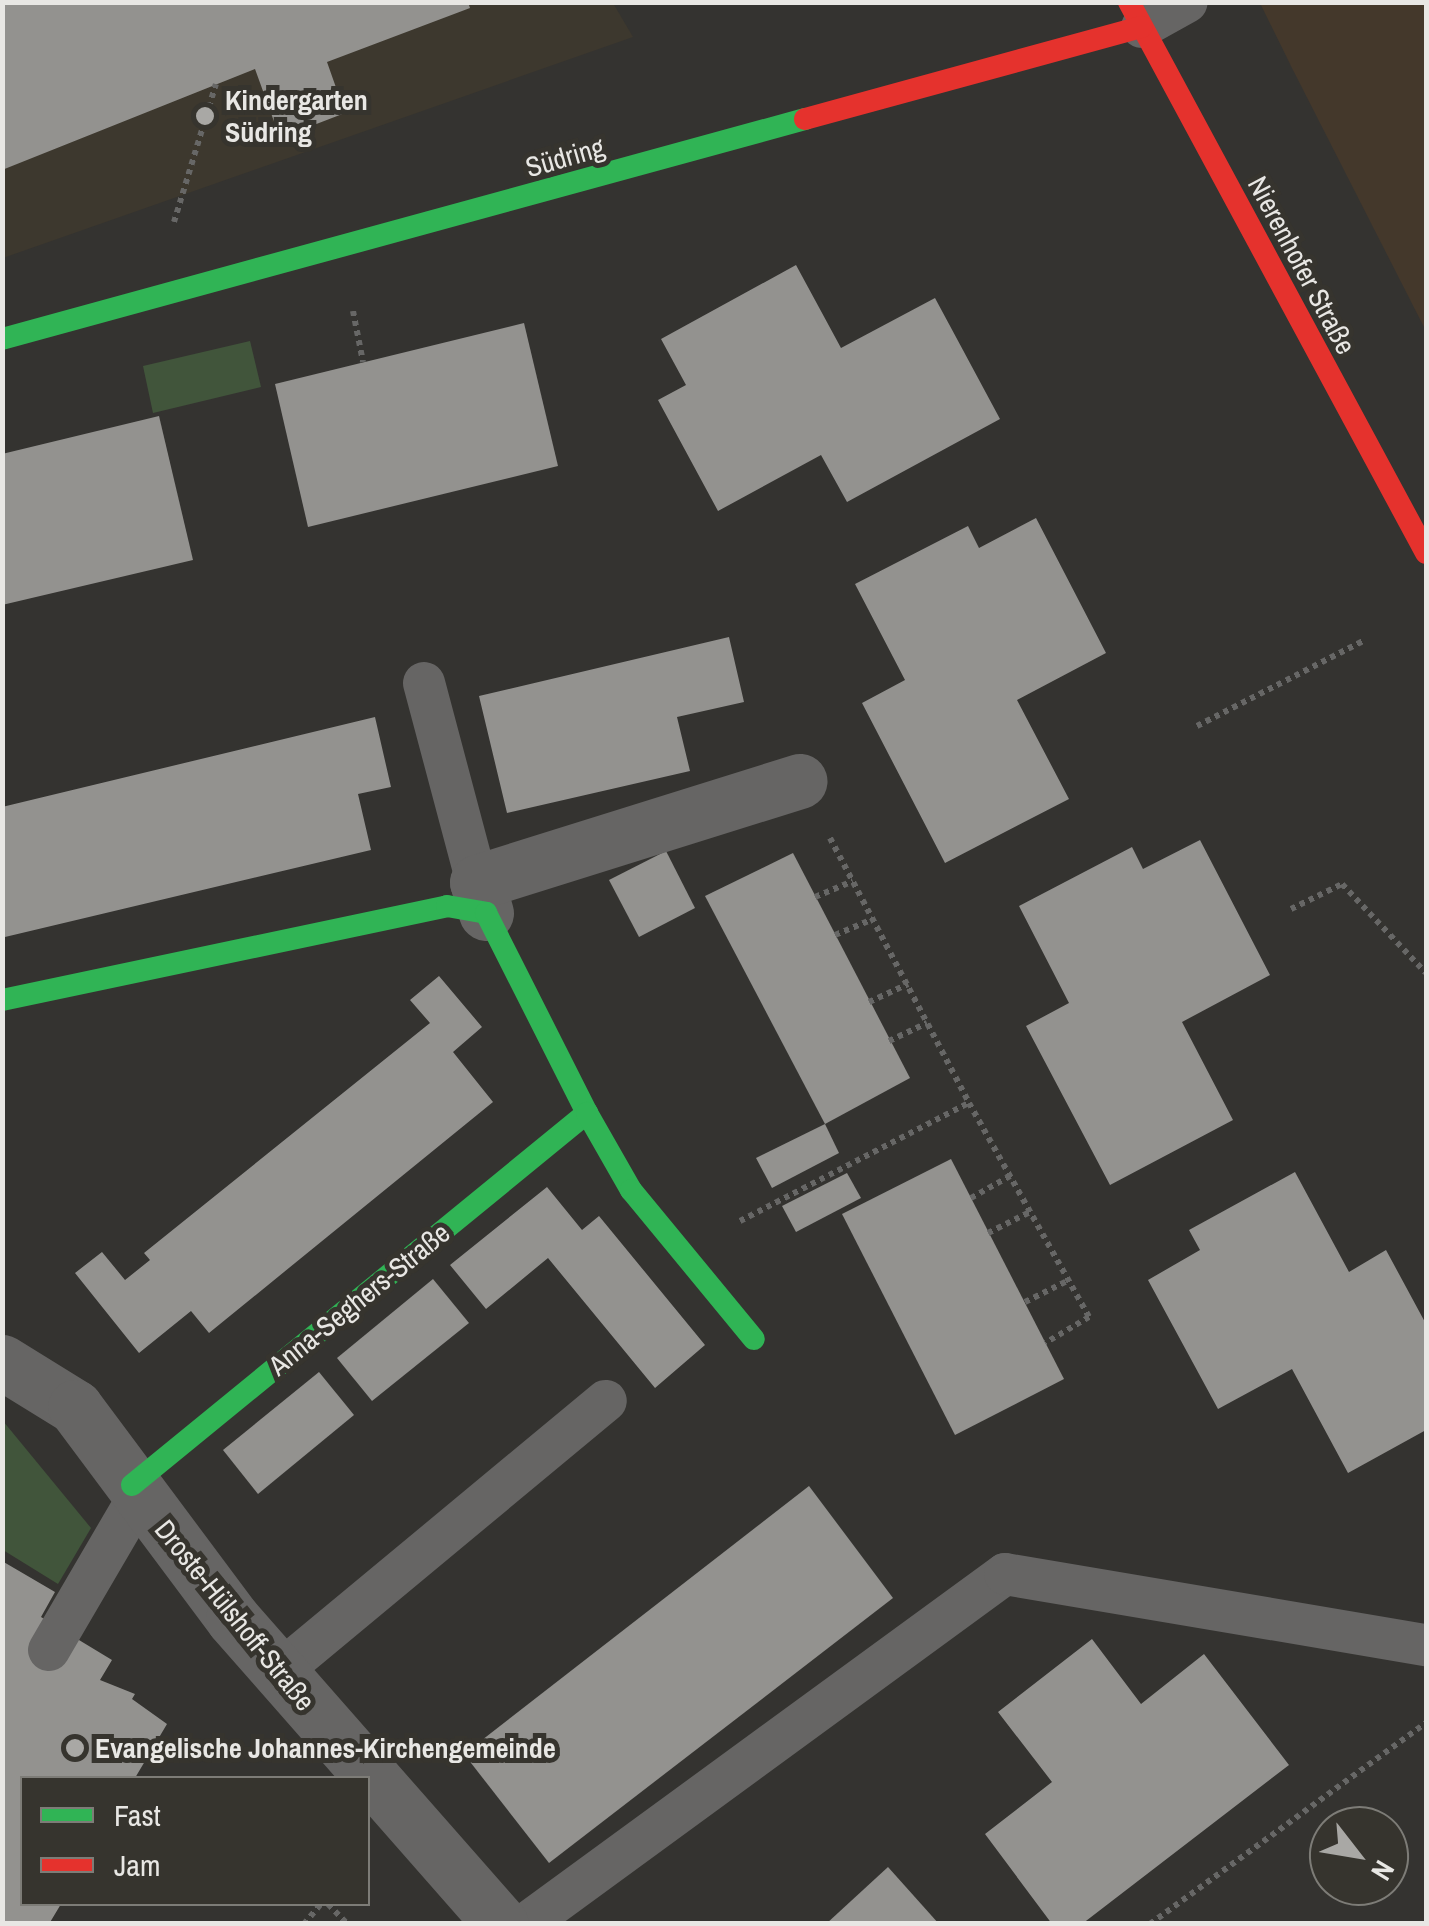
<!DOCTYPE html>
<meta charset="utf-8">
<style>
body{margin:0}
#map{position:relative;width:1429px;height:1926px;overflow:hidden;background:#343330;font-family:"Archivo Narrow",sans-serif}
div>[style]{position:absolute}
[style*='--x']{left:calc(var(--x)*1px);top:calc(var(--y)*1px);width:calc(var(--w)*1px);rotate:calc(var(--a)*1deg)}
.industrial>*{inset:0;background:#44382b}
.built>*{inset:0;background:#3d382e}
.green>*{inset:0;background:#41553b}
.building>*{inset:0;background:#93928f}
.path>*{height:6px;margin-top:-3px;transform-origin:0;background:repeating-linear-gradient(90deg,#676766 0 5px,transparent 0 10px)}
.lane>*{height:42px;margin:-21px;padding:0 21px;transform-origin:21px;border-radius:21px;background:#666564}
.street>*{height:55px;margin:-27.5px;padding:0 27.5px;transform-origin:27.5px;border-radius:27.5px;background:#666564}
.fast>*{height:22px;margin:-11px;padding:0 11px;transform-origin:11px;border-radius:11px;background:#30b455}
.jam>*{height:22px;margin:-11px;padding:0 11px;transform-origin:11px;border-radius:11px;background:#e5322d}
.dots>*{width:28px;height:28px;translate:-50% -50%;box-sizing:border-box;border:5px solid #36342e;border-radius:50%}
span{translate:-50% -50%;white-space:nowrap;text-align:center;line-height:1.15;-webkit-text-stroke:10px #36342e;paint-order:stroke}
.poi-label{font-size:28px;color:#e8e7e4;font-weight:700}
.left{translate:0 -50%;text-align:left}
.street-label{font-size:28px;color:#e8e7e4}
.frame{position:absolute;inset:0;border:5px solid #e8e7e4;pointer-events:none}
.legend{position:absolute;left:20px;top:1776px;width:350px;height:130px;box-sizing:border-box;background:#36342e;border:2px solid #7d7c77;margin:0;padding:12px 18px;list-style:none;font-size:30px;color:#e8e7e4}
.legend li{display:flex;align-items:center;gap:20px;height:50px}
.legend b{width:50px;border:2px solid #7d7c77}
.north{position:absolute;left:1309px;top:1806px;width:100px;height:100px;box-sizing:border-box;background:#36342e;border:2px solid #7d7c77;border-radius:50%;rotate:121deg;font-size:28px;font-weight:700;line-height:40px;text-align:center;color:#e8e7e4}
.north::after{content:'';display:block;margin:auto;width:35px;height:45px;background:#a9a8a5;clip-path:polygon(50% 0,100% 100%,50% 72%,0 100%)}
</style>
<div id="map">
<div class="industrial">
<div style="clip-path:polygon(1260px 3px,1426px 3px,1426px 331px,1292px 68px)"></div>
</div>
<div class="built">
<div style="clip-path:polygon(2px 3px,613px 3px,633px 37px,3px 258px)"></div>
</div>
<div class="green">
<div style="clip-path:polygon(250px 341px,261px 387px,153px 413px,143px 366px)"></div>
<div style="clip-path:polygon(3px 1421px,91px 1528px,58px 1584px,3px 1550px)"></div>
</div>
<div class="building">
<div style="clip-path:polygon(2px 2px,468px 2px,470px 8px,327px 62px,345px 113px,280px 138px,255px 69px,2px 170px)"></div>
<div style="clip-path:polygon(796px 265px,841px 348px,935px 298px,1000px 419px,847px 502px,821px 455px,718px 511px,658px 400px,686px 385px,661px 339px)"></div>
<div style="clip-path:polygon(524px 323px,558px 466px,308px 527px,275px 384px)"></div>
<div style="clip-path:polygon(159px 416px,193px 560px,2px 605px,2px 454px)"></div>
<div style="clip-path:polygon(1036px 518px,1106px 653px,1017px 700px,1069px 799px,945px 863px,862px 703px,905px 680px,855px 584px,968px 526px,979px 548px)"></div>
<div style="clip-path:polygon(729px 637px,744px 702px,677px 717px,690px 771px,507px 813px,479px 696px)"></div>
<div style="clip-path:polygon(375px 717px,391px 787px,358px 794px,371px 850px,5px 937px,2px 807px)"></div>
<div style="clip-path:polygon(1200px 840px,1270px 975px,1182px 1022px,1233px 1120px,1110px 1185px,1026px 1026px,1069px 1003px,1019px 906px,1132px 847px,1143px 869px)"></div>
<div style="clip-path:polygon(666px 851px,695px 908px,639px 937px,609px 880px)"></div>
<div style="clip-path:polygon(793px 853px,910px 1078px,825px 1124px,705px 896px)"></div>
<div style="clip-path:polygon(439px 976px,482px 1027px,453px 1052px,493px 1102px,209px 1333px,191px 1311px,139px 1353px,75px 1273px,102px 1252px,125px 1280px,150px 1260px,144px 1253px,430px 1023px,410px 1000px)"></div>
<div style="clip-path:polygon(825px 1124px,839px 1153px,772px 1188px,756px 1158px)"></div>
<div style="clip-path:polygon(951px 1159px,1064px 1379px,955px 1435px,842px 1214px)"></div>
<div style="clip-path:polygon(1295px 1172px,1349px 1272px,1386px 1250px,1426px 1324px,1426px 1430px,1348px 1473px,1292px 1369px,1218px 1409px,1148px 1280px,1200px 1250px,1189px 1230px)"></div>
<div style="clip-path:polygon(847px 1173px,861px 1198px,796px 1232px,782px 1206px)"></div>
<div style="clip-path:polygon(547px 1187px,582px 1230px,599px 1216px,705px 1345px,655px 1388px,548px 1258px,486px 1309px,450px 1265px)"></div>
<div style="clip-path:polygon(433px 1279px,469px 1323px,372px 1401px,337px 1358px)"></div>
<div style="clip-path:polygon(319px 1372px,354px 1415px,258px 1494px,223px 1450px)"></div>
<div style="clip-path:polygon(809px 1486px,893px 1598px,549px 1863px,464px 1754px)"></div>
<div style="clip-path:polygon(2px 1561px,55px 1592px,41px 1617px,112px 1660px,100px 1680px,135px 1694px,132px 1699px,167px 1724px,135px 1778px,22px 1778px,22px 1904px,61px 1904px,49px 1924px,2px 1924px)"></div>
<div style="clip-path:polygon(1092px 1639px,1141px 1704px,1204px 1654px,1289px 1765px,1082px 1924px,1052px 1924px,985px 1834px,1052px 1782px,998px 1712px)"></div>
<div style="clip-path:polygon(888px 1867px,939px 1924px,826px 1924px)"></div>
</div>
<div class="path">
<div style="--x:174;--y:222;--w:144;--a:-73.1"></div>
<div style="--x:353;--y:311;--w:52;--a:78.9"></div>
<div style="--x:1197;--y:726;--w:186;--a:-27.1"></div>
<div style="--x:830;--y:838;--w:299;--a:62.3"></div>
<div style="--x:815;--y:897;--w:41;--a:-22.8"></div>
<div style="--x:1291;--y:909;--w:57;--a:-26.1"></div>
<div style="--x:1342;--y:884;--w:122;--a:46.7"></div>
<div style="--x:835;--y:935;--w:41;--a:-22.8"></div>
<div style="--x:869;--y:1002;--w:43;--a:-24.8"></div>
<div style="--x:889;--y:1041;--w:42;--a:-25.3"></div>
<div style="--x:971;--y:1198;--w:45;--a:-29.4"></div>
<div style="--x:740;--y:1221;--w:258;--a:-27.3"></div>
<div style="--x:969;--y:1103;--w:245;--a:60.7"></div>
<div style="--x:1089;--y:1317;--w:51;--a:149.4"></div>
<div style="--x:988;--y:1233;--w:47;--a:-26.6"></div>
<div style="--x:1025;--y:1302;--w:49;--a:-26.6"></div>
<div style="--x:328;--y:1904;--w:28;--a:46"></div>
<div style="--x:304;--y:1924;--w:26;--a:-50"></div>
<div style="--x:1150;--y:1924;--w:341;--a:-36.1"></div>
</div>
<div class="lane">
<div style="--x:1142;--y:27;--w:51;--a:-29.1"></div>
<div style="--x:424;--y:683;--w:206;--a:75.1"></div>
<div style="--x:49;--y:1650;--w:178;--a:-59.7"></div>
<div style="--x:278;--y:1673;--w:426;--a:-39.7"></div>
<div style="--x:526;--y:1924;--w:593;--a:-36.16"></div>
<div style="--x:1005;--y:1574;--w:427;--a:9.6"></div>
</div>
<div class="street">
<div style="--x:486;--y:913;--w:32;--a:-106"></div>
<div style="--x:477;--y:882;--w:338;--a:-17.4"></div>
<div style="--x:2;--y:1362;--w:86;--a:31.7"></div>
<div style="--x:75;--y:1407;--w:264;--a:53.3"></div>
<div style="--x:233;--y:1619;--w:406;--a:48.7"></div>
</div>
<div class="fast">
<div style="--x:2;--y:339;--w:833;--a:-15.32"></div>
<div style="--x:2;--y:1000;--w:455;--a:-11.9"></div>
<div style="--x:447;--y:906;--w:40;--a:10"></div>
<div style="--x:486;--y:913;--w:224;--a:63.2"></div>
<div style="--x:132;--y:1485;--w:588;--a:-39.27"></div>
<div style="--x:587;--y:1113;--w:89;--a:60.3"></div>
<div style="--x:631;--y:1190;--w:193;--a:50.5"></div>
</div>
<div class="jam">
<div style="--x:1129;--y:2;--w:626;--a:61.67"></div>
<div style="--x:805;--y:119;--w:349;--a:-15.3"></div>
</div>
<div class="dots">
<div style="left:205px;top:116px;background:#a9a8a5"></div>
<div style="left:75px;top:1748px;background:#a9a8a5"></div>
</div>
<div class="poi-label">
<span class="left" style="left:225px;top:116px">Kindergarten<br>Südring</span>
<span class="left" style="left:95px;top:1748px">Evangelische Johannes-Kirchengemeinde</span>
</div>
<div class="street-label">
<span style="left:565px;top:157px;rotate:-16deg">Südring</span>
<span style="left:1302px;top:265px;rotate:62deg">Nierenhofer Straße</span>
<span style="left:359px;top:1299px;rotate:-39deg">Anna-Seghers-Straße</span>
<span style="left:235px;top:1615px;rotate:51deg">Droste-Hülshoff-Straße</span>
</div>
<div class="frame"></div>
<ul class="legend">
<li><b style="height:12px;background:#30b455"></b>Fast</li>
<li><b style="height:12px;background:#e5322d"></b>Jam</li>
</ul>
<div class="north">N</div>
</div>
